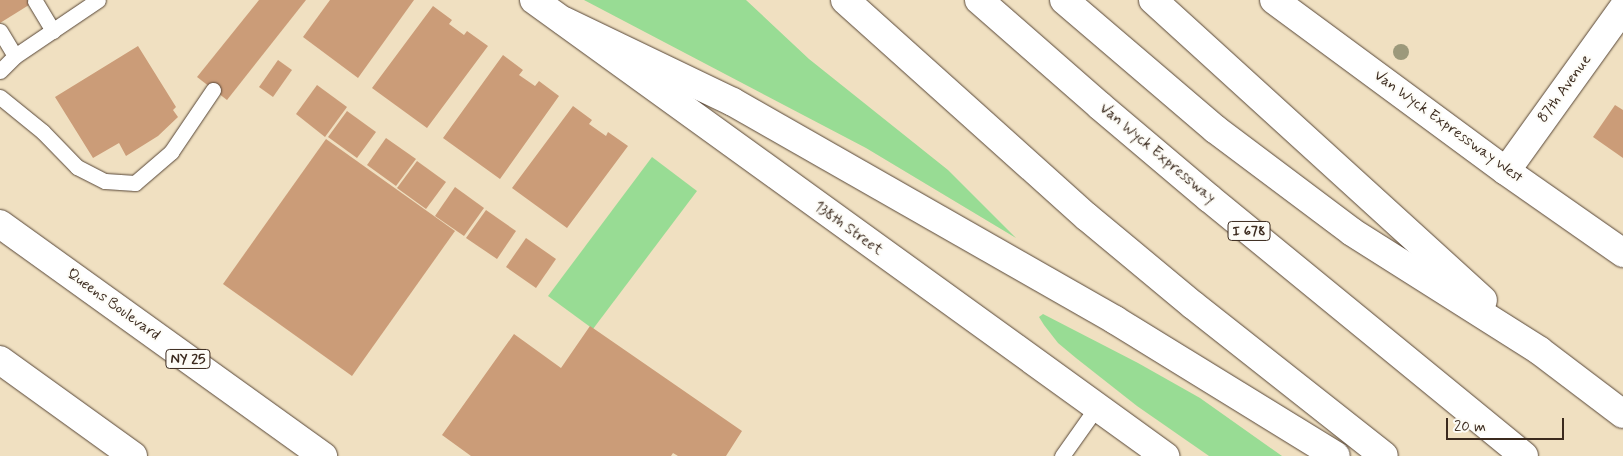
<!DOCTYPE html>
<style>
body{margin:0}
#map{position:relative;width:1623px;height:456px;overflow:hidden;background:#f0e0c1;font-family:Mynerve,sans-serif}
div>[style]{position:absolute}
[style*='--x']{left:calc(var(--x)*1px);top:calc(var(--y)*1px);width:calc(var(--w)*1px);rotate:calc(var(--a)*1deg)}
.green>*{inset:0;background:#98dc94}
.building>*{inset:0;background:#cb9c78}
.roads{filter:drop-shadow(0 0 1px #564536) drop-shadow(0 0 1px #564536)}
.lane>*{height:15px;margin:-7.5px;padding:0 7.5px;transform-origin:7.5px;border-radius:7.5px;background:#fff}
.street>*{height:28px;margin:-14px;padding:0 14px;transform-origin:14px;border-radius:14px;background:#fff}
.secondary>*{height:28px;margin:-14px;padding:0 14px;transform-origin:14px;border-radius:14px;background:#fff}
.primary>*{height:28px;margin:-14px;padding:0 14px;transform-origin:14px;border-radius:14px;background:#fff}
.highway>*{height:28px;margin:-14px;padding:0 14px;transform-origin:14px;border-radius:14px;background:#fff}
.trees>*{width:16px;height:16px;margin:-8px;border-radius:50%;background:#9c997b}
span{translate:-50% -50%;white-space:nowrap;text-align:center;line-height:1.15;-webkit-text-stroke:4px #fdfcf7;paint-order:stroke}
.shield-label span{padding:1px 4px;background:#fdfcf7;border:1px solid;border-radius:4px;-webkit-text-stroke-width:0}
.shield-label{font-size:14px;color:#3b2a1e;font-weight:700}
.street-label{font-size:15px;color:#3b2a1e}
.scale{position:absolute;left:1446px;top:418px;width:118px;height:22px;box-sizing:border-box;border:2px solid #3b2a1e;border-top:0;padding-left:6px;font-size:15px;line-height:18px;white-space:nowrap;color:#3b2a1e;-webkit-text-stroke:4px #fdfcf7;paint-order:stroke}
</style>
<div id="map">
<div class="green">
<div style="clip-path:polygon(584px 0,746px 0,809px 59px,948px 170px,1016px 238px,866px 148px)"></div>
<div style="clip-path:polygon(652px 157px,697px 191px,593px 329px,548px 296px)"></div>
<div style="clip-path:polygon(1043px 314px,1138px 363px,1200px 398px,1282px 456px,1209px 456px,1137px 406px,1076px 358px,1058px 343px,1044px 325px,1039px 317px)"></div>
</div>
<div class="building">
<div style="clip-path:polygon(0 0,37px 0,0 23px)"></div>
<div style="clip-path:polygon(259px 0,306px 0,227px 100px,197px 77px)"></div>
<div style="clip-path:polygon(330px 0,414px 0,358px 78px,303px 37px)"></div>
<div style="clip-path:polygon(433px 6px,452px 20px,449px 24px,464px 35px,467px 31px,488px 46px,427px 128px,372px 88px)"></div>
<div style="clip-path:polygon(138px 46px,176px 107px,173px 110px,178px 117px,158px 136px,126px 156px,119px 143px,93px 158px,55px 97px)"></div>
<div style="clip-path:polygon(503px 55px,523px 70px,519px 75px,535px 86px,539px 81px,559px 96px,500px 179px,443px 138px)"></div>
<div style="clip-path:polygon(278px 60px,292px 70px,273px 97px,259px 87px)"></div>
<div style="clip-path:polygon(317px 85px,347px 107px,325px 137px,296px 114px)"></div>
<div style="clip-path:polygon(1615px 105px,1623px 110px,1623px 158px,1593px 137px)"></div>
<div style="clip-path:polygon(573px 106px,592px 120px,589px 124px,606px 136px,608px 132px,628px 146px,567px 228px,512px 188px)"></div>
<div style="clip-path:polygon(347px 111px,376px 132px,357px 158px,328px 137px)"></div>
<div style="clip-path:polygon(386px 138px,416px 159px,396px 186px,367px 165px)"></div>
<div style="clip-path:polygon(326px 139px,455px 231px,352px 376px,223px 284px)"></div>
<div style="clip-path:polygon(417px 161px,446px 182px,426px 209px,397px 188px)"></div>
<div style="clip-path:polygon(455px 187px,484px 208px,464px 236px,435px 216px)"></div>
<div style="clip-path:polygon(486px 210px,516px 231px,497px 259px,466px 238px)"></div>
<div style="clip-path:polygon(526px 238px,556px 259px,536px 288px,506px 267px)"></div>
<div style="clip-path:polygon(590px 326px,742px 431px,726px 456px,678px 456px,673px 453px,671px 456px,471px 456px,442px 435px,514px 334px,561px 368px)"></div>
</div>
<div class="roads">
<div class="lane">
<div style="--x:35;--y:1;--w:35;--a:59"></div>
<div style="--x:0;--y:31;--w:29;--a:59"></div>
<div style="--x:0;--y:71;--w:21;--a:-45"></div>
<div style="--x:15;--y:56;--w:100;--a:-34"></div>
<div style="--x:0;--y:97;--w:55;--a:39.1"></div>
<div style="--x:43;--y:132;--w:49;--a:45.8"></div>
<div style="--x:77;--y:167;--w:31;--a:27"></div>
<div style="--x:105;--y:181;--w:30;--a:4"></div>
<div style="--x:135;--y:183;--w:48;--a:-40.7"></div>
<div style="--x:171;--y:152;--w:75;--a:-55.9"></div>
<div style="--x:1062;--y:456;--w:59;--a:-54.7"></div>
</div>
<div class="street">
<div style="--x:1506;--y:171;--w:201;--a:-54.3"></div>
</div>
<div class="secondary">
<div style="--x:534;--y:0;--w:779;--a:35.85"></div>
<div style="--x:1274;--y:0;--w:288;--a:36.4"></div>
<div style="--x:1506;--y:171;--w:143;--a:35"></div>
</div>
<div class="primary">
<div style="--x:0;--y:224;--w:398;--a:35.7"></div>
<div style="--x:0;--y:360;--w:164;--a:35.8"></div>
</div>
<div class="highway">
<div style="--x:845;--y:0;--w:325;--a:41.9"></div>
<div style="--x:1087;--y:217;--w:138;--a:39.7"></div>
<div style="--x:1193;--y:305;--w:243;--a:38.3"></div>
<div style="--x:979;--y:0;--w:161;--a:41.2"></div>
<div style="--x:1100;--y:106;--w:143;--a:40.2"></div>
<div style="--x:1209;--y:198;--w:407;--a:39.3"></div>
<div style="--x:1064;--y:0;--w:199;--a:40.5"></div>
<div style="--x:1215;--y:129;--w:171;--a:36.9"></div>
<div style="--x:1352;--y:232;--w:222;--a:32.3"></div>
<div style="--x:1540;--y:351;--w:104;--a:37.2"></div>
<div style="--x:1153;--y:0;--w:446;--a:42.3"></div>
<div style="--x:564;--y:21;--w:187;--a:25.6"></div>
<div style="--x:733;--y:102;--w:440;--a:29.7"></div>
<div style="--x:1115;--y:320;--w:259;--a:31.6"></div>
</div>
</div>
<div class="trees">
<div style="left:1401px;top:52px"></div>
</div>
<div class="shield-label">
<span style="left:1249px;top:231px">I 678</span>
<span style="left:188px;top:359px">NY 25</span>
</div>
<div class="street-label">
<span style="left:1565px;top:89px;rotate:-54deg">87th Avenue</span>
<span style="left:1448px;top:127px;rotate:36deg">Van Wyck Expressway West</span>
<span style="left:1157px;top:154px;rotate:40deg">Van Wyck Expressway</span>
<span style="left:848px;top:229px;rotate:36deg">138th Street</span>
<span style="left:113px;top:305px;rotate:36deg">Queens Boulevard</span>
</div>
<div class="scale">20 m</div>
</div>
